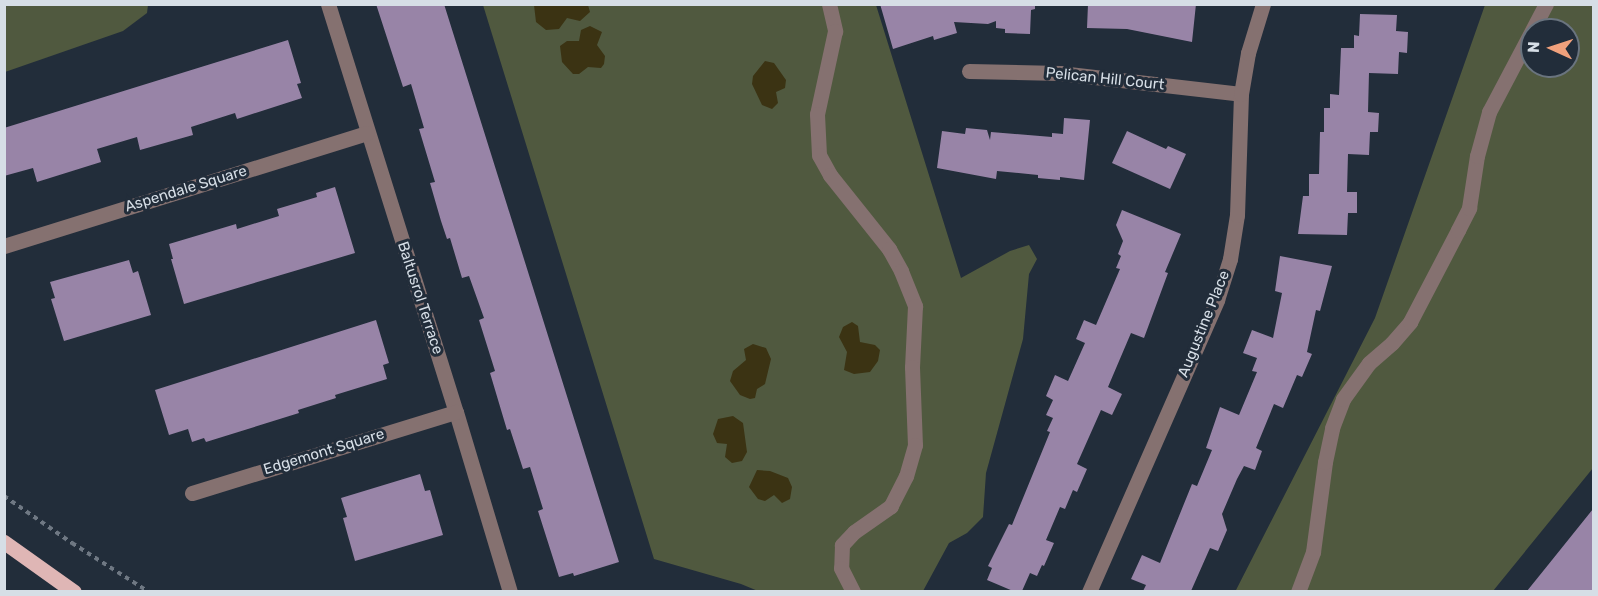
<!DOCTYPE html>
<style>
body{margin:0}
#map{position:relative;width:1598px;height:596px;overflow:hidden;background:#222d3a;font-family:Rubik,sans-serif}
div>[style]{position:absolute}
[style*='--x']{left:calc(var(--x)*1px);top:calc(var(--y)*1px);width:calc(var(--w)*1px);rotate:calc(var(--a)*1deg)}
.green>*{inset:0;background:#50593f}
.sand>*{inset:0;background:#3b3313}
.building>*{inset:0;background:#9884a7}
.path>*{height:4px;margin-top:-2px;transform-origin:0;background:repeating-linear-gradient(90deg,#6f7883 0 4.5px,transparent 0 9px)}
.minor>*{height:15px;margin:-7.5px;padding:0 7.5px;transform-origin:7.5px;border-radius:7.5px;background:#857170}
.major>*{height:15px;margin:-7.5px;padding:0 7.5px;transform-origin:7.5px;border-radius:7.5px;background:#dfb6b5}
span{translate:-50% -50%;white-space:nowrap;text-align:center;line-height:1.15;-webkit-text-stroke:6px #222d3a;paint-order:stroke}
.street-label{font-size:15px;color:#d6dee6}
.frame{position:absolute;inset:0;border:6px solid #d6dee6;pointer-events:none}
.north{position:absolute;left:1520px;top:18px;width:60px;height:60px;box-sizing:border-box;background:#222d3a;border:2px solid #6a747f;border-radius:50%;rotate:273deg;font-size:16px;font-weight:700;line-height:24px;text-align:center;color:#d6dee6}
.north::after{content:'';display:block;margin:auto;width:21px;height:27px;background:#f1a17c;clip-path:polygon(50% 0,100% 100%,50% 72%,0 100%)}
</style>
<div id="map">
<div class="green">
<div style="clip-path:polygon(4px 5px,148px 4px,148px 5px,147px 13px,123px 31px,5px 72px)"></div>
<div style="clip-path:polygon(483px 5px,876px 5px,961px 278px,1010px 251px,1029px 245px,1037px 259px,1029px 274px,1023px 339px,986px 473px,983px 517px,967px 533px,949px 543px,923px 591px,758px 591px,741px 584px,654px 559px)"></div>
<div style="clip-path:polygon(evenodd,1485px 5px,1593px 5px,1593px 468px,1493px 591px,1235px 592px,1375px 318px,1485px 5px,1532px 30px,1568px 30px,1568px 66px,1532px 66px,1532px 30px)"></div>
</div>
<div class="sand">
<div style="clip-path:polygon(534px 5px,588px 5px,590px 12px,580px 21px,567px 18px,559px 29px,546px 30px,536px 22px)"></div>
<div style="clip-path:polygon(590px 26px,602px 32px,597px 45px,605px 56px,604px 64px,601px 68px,588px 67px,579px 74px,573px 74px,562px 62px,560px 46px,567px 41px,579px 41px,581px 30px)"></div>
<div style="clip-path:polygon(765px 61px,774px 63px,786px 80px,785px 88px,776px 92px,778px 103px,772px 109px,762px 105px,752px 84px,753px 76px)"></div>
<div style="clip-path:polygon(852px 322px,858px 326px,860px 342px,875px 345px,880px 350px,878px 361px,870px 372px,854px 374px,844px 370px,847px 352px,839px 337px,843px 327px)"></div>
<div style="clip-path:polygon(753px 344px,766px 348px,771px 359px,765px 384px,757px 389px,755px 398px,750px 399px,740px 395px,730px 381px,733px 371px,746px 360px,744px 349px)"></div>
<div style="clip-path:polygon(733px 416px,743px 423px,747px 452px,742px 461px,732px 463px,725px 457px,727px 444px,717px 443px,713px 434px,718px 419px)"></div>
<div style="clip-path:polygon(757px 470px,770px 471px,788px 478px,792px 487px,790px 499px,782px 503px,774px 495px,765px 501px,758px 499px,749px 487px)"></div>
</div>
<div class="building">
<div style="clip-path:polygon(376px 4px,444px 4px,619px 562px,574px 576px,573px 573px,559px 577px,538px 511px,543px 509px,530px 467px,523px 469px,510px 429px,507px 430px,490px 373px,495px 371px,479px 320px,484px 318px,469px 276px,462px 278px,450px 238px,447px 239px,441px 221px,430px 183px,435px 182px,419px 129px,424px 128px,411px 84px,403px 87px)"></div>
<div style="clip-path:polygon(880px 4px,1035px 4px,1035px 9px,1031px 10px,1030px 34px,1005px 33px,1005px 29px,996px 28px,996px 21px,988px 24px,954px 22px,957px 33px,934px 40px,933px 36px,893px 49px)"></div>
<div style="clip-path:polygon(1088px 4px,1196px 4px,1192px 42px,1127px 29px,1087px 28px)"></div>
<div style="clip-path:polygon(1360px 14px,1397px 15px,1396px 31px,1408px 32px,1407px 53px,1399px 52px,1398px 74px,1369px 73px,1368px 112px,1379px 113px,1378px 132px,1370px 132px,1369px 155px,1348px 154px,1347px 192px,1357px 192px,1357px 213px,1348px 213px,1347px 235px,1298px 234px,1303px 196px,1309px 196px,1309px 174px,1319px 174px,1320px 132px,1324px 132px,1324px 108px,1330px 108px,1330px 94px,1339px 95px,1341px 48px,1354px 48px,1354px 35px,1359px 36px)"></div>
<div style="clip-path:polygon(288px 40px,301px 83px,297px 84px,302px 98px,237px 119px,235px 113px,191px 127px,193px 135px,140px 150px,137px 137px,97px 149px,101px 162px,37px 182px,33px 168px,4px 176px,4px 128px)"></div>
<div style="clip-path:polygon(1064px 118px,1090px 120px,1084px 180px,1060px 177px,1060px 180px,1038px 178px,1038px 175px,997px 171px,996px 179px,937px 168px,942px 131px,965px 134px,966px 128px,987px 130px,990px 140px,991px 132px,1052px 137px,1052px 133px,1063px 134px)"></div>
<div style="clip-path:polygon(1127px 131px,1166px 149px,1168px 146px,1186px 154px,1170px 189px,1112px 163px)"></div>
<div style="clip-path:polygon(335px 187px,355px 253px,184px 304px,171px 259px,173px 259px,169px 244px,236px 224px,237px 229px,279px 216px,277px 209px,317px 197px,316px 193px)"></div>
<div style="clip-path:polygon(1122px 210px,1181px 234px,1165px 272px,1168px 273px,1144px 338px,1131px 333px,1108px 387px,1122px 394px,1112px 415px,1101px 410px,1077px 464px,1087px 469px,1077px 492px,1073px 490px,1065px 509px,1060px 507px,1046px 540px,1054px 543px,1044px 566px,1042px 565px,1037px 576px,1030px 573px,1022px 591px,1013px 591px,987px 580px,992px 568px,988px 566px,1009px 524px,1012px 525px,1050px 432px,1047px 431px,1053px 418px,1046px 415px,1053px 400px,1046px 396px,1055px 375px,1068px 381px,1085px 343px,1076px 339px,1084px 320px,1096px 325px,1120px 269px,1116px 268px,1121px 256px,1118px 254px,1123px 241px,1116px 225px)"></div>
<div style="clip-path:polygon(1280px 256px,1332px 266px,1320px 311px,1316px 310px,1307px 352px,1312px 354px,1302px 377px,1297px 375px,1283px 408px,1274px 404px,1256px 448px,1262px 451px,1255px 470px,1244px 466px,1237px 479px,1222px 514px,1227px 530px,1218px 551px,1210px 548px,1191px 591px,1143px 591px,1146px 585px,1131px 579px,1142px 555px,1160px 563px,1192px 484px,1197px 486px,1212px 450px,1206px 448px,1220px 407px,1239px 415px,1257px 372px,1252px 371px,1257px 358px,1243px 353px,1252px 330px,1273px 338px,1282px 293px,1275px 291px)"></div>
<div style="clip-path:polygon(129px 260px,133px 273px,138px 271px,151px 315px,64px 341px,51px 299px,55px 298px,50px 282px)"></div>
<div style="clip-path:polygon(376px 320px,389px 363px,383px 365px,387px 379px,335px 395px,336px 398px,298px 410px,299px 413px,206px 442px,204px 438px,192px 442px,188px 429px,169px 435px,155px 390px)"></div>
<div style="clip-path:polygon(420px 474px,425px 491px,430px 490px,443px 535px,355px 561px,343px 518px,347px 517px,341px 498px)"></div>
<div style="clip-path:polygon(1593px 509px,1593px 591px,1527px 591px,1548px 565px)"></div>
</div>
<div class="path">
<div style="--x:4;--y:496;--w:83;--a:34.7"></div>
<div style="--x:72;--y:543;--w:91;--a:32.5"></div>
</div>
<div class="minor">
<div style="--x:328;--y:4;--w:428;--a:72.6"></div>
<div style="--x:456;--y:412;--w:188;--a:73.3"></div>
<div style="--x:829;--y:4;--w:28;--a:77"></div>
<div style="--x:835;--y:31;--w:85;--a:102.2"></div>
<div style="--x:817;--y:114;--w:41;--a:87.2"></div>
<div style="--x:819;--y:155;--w:23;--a:61"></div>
<div style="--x:830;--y:175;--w:95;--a:51.4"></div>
<div style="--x:889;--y:249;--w:25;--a:61"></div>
<div style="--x:901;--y:271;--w:38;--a:68"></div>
<div style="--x:915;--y:306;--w:61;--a:92.8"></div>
<div style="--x:912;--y:367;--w:78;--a:87.8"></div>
<div style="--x:915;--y:445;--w:32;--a:106"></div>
<div style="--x:906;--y:476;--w:34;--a:117"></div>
<div style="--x:891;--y:506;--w:45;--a:144.9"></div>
<div style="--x:854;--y:532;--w:18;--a:133"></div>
<div style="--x:842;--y:545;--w:23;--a:92"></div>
<div style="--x:841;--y:568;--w:27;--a:63"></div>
<div style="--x:969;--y:71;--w:91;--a:1.3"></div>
<div style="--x:1060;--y:73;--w:182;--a:6.6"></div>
<div style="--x:4;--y:246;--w:380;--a:-17.3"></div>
<div style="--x:192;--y:493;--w:276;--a:-17.1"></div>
<div style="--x:1089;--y:592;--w:319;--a:-66.3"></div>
<div style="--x:1217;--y:300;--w:43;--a:-72.4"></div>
<div style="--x:1230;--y:259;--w:45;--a:-81"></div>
<div style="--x:1237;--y:215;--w:121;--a:-88.1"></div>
<div style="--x:1241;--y:94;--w:42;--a:-80.3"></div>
<div style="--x:1248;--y:53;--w:51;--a:-73"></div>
<div style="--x:1298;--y:592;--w:43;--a:-69.4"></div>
<div style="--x:1313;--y:552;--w:91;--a:-82.4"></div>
<div style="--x:1325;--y:462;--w:35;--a:-78"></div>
<div style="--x:1332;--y:428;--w:31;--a:-69"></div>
<div style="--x:1343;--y:399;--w:44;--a:-54.2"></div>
<div style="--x:1369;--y:363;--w:30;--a:-41"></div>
<div style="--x:1392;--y:343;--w:28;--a:-49"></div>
<div style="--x:1410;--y:322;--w:104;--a:-62.4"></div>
<div style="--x:1458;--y:230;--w:25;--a:-63"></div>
<div style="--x:1469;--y:208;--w:53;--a:-81.3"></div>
<div style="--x:1477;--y:156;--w:46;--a:-74.7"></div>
<div style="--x:1489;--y:112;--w:122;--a:-62.2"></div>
</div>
<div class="major">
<div style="--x:4;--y:542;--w:86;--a:35.5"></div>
</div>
<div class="street-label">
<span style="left:1105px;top:79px;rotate:6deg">Pelican Hill Court</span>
<span style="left:186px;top:189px;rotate:-17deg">Aspendale Square</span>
<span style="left:420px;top:298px;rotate:72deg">Baltusrol Terrace</span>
<span style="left:1204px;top:324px;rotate:-68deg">Augustine Place</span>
<span style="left:324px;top:452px;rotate:-17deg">Edgemont Square</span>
</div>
<div class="frame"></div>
<div class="north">N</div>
</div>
